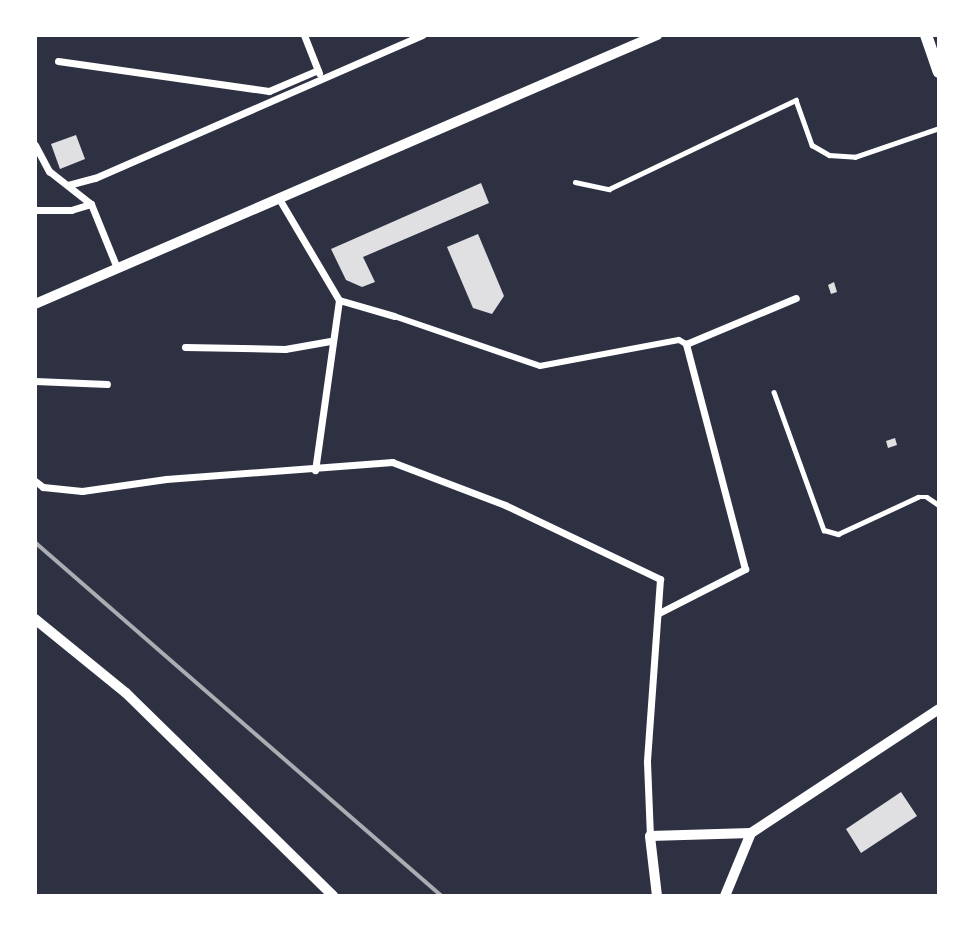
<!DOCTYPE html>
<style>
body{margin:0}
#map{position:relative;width:974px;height:931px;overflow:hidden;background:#2d3142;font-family:"Roboto Condensed",sans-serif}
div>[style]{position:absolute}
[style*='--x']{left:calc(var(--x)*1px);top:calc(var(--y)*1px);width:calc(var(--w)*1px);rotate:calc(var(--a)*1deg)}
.building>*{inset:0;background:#e0e0e3}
.service>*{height:4.5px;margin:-2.25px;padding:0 2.25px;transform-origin:2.25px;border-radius:2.25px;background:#fff}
.pedestrian>*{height:6px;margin:-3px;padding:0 3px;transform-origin:3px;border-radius:3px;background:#fff}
.minor>*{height:7px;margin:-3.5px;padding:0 3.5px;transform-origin:3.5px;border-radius:3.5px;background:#fff}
.tertiary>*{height:10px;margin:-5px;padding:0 5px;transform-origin:5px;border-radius:5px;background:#fff}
.secondary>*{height:10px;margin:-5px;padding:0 5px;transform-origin:5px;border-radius:5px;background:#fff}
.primary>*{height:12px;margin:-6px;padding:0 6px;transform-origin:6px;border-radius:6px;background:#fff}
.rail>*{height:3.5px;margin:-1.75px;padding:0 1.75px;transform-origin:1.75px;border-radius:1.75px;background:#abadb3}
span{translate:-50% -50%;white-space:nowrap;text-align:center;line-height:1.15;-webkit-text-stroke:6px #fff;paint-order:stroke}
.frame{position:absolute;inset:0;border:37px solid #fff;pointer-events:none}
</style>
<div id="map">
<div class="building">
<div style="clip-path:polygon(76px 135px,85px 159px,60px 169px,51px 144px)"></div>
<div style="clip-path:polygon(481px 183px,489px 203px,363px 257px,375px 282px,362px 287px,346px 280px,331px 249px)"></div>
<div style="clip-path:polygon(478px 234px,504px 296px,492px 314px,473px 308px,447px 247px)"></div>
<div style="clip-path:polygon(834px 282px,837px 292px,831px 294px,828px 285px)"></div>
<div style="clip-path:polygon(895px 438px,897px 445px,888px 448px,886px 441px)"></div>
<div style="clip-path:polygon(901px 792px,917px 816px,861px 853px,846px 829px)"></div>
</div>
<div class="service">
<div style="--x:575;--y:182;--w:35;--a:12"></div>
<div style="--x:609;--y:189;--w:207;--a:-25.5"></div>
<div style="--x:796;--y:100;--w:48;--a:70.4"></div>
<div style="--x:812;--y:145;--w:20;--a:30"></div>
<div style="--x:829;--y:155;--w:26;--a:4"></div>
<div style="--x:855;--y:157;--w:89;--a:-19"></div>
<div style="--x:774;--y:392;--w:147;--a:70.1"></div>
<div style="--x:824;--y:530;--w:15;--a:16"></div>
<div style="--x:838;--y:534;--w:88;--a:-24.8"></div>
<div style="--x:918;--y:497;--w:9;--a:0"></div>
<div style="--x:927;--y:497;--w:14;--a:34"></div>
</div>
<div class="pedestrian">
<div style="--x:394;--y:316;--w:154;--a:18.9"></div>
<div style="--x:540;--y:366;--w:141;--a:-10.6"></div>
<div style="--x:679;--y:340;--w:8;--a:30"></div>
</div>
<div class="minor">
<div style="--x:304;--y:35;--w:41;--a:68.5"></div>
<div style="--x:58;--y:61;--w:213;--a:8.1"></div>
<div style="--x:269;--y:91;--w:53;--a:-23.2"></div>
<div style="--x:35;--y:145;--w:30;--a:62"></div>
<div style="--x:49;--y:171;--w:53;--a:38.2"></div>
<div style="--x:91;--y:204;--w:69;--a:67.9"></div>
<div style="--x:68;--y:185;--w:28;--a:-15"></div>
<div style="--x:95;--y:178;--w:357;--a:-23.6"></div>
<div style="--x:278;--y:197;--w:120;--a:59.4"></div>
<div style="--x:339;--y:300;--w:172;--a:98"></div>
<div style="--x:35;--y:210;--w:36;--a:0"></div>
<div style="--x:71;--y:210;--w:21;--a:-17"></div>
<div style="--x:339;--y:300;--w:57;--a:16.2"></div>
<div style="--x:185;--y:347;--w:100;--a:1.1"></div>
<div style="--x:285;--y:349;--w:46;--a:-10.1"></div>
<div style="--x:35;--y:381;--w:72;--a:2.4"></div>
<div style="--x:35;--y:481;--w:10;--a:37"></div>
<div style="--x:43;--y:487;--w:39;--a:6"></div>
<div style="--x:82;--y:491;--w:85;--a:-8.1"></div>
<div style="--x:166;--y:479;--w:227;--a:-4.3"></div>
<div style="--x:392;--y:462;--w:121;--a:20.8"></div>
<div style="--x:505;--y:505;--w:172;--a:25.5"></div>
<div style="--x:660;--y:579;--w:183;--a:94.1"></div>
<div style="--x:647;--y:762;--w:74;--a:87.7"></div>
<div style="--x:659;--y:613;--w:97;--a:-27.1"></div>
<div style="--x:745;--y:569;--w:233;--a:-104.7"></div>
<div style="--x:686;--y:344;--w:119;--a:-22.7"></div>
</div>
<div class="tertiary">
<div style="--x:35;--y:619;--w:117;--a:39.1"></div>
<div style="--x:126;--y:693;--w:290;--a:44.4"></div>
<div style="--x:657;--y:896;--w:60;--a:-96.7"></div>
<div style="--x:650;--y:836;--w:101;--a:-1.7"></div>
<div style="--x:725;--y:896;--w:68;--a:-67.6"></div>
<div style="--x:751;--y:833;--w:225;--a:-33.4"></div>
</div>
<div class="secondary">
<div style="--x:35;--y:304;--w:678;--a:-23.39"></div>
</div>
<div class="primary">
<div style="--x:926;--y:35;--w:39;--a:71"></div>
</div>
<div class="rail">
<div style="--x:35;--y:542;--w:539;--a:41.02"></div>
</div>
<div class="frame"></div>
</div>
